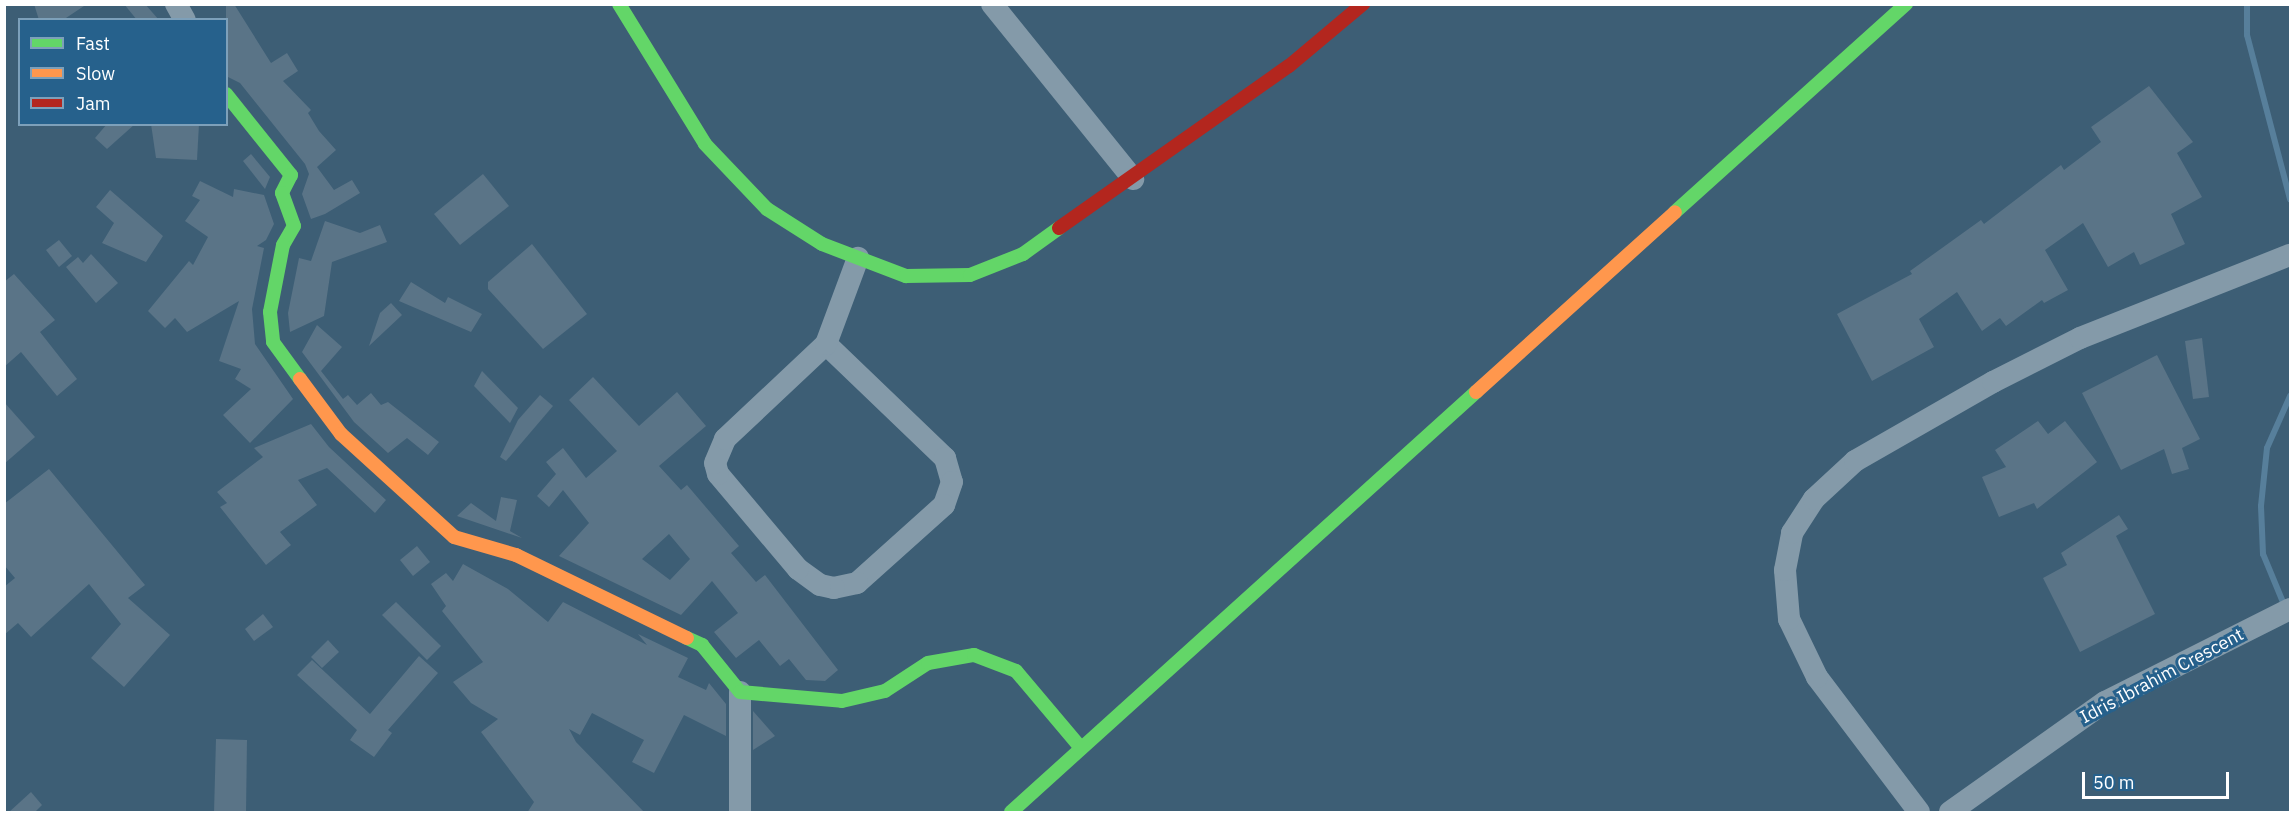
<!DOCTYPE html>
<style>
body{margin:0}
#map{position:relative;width:2295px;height:817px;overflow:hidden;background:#3d5e75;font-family:"IBM Plex Sans",sans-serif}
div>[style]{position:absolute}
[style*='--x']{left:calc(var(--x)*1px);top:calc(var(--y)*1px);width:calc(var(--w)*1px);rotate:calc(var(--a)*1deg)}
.stream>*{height:6px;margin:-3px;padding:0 3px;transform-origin:3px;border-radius:3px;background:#577f9b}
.building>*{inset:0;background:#5a7487}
.street>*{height:22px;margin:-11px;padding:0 11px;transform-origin:11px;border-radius:11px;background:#849aa9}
.fast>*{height:14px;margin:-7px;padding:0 7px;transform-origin:7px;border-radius:7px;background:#63d668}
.slow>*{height:14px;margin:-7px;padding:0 7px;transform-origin:7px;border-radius:7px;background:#ff974d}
.jam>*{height:14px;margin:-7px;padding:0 7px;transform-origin:7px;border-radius:7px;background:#b3261e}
span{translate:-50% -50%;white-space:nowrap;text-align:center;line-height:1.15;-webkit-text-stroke:6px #26618c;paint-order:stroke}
.street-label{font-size:18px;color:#fff}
.frame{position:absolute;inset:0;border:6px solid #fff;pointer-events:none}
.legend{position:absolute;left:18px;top:18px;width:210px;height:108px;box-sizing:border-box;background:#26618c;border:2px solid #7da0ba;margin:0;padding:8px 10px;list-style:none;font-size:18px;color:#fff}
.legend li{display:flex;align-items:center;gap:12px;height:30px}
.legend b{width:30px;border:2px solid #7da0ba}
.scale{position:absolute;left:2082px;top:772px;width:147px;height:27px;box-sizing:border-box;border:3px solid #fff;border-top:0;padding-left:8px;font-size:18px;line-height:21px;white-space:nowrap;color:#fff;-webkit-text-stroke:4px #26618c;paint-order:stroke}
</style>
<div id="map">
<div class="stream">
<div style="--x:2247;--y:4;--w:31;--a:90"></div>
<div style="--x:2247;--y:35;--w:170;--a:75.3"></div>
<div style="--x:2285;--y:607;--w:57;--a:-112.5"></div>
<div style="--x:2263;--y:554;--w:48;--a:-92.4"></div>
<div style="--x:2261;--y:506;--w:58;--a:-84.1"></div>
<div style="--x:2267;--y:448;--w:57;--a:-66.1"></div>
</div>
<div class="building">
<div style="clip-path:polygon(34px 4px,87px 4px,63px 20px,39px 20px)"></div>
<div style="clip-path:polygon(124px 4px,145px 4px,159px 20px,137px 20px)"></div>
<div style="clip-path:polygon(226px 4px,234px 4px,271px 63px,287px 53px,298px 71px,283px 81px,311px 110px,308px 113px,319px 131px,336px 150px,317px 167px,334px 190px,352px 180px,360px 193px,325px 214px,311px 219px,302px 194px,309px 174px,305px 164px,240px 83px,226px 76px)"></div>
<div style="clip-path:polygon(2149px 86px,2193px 142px,2177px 153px,2202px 197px,2171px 214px,2185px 244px,2140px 265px,2134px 252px,2108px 267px,2083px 223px,2045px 250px,2068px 290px,2044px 303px,2042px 300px,2006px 326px,2000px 318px,1982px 331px,1957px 292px,1919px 319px,1934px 347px,1872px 381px,1837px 314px,1912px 274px,1910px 271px,1981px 220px,1984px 224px,2061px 165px,2064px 170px,2101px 142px,2091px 127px)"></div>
<div style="clip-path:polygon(107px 124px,135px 124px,107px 149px,95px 138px)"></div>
<div style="clip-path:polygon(151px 124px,199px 124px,197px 160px,156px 158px)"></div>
<div style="clip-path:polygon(251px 154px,270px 177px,265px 189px,243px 161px)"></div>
<div style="clip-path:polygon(483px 174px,509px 206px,460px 245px,434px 214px)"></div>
<div style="clip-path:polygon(200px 181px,233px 197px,234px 189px,264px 195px,274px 224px,266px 240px,257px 246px,264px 248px,252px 309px,255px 344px,293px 399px,250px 443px,223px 415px,251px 389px,235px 379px,241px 369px,219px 361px,239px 301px,187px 332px,175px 318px,165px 328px,148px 311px,189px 261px,193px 265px,208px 237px,185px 221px,200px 200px,192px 196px)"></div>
<div style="clip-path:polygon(110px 190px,163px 236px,146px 262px,102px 243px,114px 223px,96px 207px)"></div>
<div style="clip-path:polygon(325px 221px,360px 233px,380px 225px,387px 242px,332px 262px,324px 316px,290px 332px,288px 313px,299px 258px,311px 261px)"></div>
<div style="clip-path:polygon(59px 240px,72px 256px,59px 267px,46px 250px)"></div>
<div style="clip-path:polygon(532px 244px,587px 314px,543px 349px,488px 289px,488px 282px)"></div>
<div style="clip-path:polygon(91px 254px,118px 283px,96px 303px,66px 267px,78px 257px,83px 263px)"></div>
<div style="clip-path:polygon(14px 274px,55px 320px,40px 332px,77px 379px,57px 396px,21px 352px,4px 367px,4px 282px)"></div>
<div style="clip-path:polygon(411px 282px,445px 303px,448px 297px,482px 314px,471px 332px,399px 301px)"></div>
<div style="clip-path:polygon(391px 303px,402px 315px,369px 346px,380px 313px)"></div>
<div style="clip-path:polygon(317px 325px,342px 347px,321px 371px,343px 399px,348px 395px,357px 405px,371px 393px,381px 405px,388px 402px,439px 442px,428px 455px,407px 438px,388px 453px,354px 422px,302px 352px)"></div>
<div style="clip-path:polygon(2202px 338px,2209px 397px,2193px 399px,2185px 341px)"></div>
<div style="clip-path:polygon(2157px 355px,2200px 439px,2182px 448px,2189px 469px,2172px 474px,2164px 449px,2121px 470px,2082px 393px)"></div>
<div style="clip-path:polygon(482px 371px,518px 408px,510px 423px,474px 386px)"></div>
<div style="clip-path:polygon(evenodd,593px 377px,639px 426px,677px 392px,706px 426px,659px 466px,681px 490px,687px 485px,739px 546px,731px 553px,756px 582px,765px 575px,838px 670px,825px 681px,806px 680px,789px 659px,780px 666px,759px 640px,736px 658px,714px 632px,738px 613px,712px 581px,681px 615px,559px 556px,589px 523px,563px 490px,549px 507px,537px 496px,556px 474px,546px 462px,563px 448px,586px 478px,617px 451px,569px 400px,593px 377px,669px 534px,690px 559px,670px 580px,642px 559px,669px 534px)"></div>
<div style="clip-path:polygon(540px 395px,553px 406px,506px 461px,500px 457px,518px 420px)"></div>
<div style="clip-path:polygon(4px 402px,35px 437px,4px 464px)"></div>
<div style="clip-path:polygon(2038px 421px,2048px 434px,2065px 421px,2097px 462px,2037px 509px,2034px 503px,1999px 517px,1982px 477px,2006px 467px,1995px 450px)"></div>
<div style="clip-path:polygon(311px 424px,329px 447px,386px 500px,375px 513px,327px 468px,298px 480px,317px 505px,280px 532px,291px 545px,266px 565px,220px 507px,227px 503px,217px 492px,263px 457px,254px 448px)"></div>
<div style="clip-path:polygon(49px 469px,145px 585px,128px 598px,170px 635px,124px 687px,91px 658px,121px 624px,89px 584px,31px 637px,18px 623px,4px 635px,4px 587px,15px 578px,4px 565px,4px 504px)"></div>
<div style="clip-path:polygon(501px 497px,517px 500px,510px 531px,522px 538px,457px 516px,471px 503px,496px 521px)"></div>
<div style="clip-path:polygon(2119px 515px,2128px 529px,2116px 536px,2155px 614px,2080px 652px,2043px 578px,2067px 565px,2061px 553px)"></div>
<div style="clip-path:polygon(417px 546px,430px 562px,413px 576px,400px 560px)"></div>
<div style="clip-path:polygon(463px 564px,508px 589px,548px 622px,563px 602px,647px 645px,638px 634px,688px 658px,678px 677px,706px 690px,709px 683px,726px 704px,726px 736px,684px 715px,654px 773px,632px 762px,644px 740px,592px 713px,580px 735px,569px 729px,576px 742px,645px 813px,527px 813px,534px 802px,481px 732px,498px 719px,471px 703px,453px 682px,483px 662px,442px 611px,446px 606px,431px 584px,446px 573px,453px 581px)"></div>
<div style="clip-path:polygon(396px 602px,441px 646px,427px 660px,382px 615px)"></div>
<div style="clip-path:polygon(263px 614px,273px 627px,254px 641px,245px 629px)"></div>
<div style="clip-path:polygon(328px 640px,339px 652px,322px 668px,311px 657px)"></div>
<div style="clip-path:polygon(419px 656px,438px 673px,388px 730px,392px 733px,374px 757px,350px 740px,357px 730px,297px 675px,312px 660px,370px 714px)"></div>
<div style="clip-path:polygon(753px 711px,775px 736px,753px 750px)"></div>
<div style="clip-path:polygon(216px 739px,247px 740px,246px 813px,214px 813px)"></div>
<div style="clip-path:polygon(31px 792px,42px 805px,34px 813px,8px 813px)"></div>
</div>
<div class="street">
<div style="--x:176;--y:4;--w:18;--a:61"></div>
<div style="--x:992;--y:4;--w:225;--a:51.1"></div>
<div style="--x:826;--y:344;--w:165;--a:43.8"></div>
<div style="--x:945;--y:458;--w:25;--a:74"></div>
<div style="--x:952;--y:482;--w:24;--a:109"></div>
<div style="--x:944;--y:505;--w:117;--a:138.1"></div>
<div style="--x:857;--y:583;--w:24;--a:168"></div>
<div style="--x:834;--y:588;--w:14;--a:-168"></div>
<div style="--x:820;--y:585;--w:27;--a:-144"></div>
<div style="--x:798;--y:569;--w:124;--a:-130.1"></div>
<div style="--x:718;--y:474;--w:11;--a:-105"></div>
<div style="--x:715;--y:463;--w:26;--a:-67"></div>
<div style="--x:725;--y:439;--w:139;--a:-43.2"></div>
<div style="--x:826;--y:344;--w:92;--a:-69.6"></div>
<div style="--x:740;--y:692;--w:120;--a:90"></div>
<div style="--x:1919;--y:812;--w:169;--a:-127.1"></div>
<div style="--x:1817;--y:677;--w:64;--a:-115.8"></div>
<div style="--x:1789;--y:619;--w:49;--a:-94.7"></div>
<div style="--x:1785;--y:570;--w:38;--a:-79"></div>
<div style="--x:1792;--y:533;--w:40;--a:-57.1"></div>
<div style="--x:1814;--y:499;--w:56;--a:-42.8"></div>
<div style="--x:1855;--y:461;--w:159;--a:-29.8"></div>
<div style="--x:1993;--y:382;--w:97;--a:-26.8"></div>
<div style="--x:2080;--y:338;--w:226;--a:-21.6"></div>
<div style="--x:1950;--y:812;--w:190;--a:-35.4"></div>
<div style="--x:2105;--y:702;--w:207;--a:-26.7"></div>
</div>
<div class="fast">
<div style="--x:619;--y:4;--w:164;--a:58.4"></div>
<div style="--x:705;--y:144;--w:90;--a:46.4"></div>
<div style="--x:767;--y:209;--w:65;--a:32.5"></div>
<div style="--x:822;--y:244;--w:90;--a:20.9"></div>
<div style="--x:906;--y:276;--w:64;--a:-0.9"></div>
<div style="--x:970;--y:275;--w:57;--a:-21.6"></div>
<div style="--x:1023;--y:254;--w:44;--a:-35.8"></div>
<div style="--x:226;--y:94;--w:104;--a:51.3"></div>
<div style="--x:291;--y:175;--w:20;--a:117"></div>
<div style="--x:282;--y:193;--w:35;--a:70"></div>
<div style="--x:294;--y:226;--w:22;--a:120"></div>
<div style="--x:283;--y:245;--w:68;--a:101"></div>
<div style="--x:270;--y:312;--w:30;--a:84"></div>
<div style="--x:273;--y:342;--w:46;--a:53.9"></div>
<div style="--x:1675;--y:212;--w:311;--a:-42"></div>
<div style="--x:687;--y:638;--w:17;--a:25"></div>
<div style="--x:702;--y:645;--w:60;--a:51"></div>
<div style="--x:740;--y:692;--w:102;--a:5"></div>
<div style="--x:842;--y:701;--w:44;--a:-13.1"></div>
<div style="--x:885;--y:691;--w:51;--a:-33.1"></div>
<div style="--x:928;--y:663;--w:47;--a:-9.9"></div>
<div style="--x:974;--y:655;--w:45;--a:20.9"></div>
<div style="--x:1016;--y:671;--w:101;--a:49.8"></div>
<div style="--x:1011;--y:812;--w:627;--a:-42.09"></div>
</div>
<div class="slow">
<div style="--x:300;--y:379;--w:69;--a:53.3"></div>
<div style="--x:341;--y:434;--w:153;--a:42.3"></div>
<div style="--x:454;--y:537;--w:65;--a:16.2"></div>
<div style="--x:516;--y:555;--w:190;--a:25.9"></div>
<div style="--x:1476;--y:392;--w:268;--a:-42.1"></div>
</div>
<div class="jam">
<div style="--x:1059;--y:228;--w:281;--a:-35.2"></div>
<div style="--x:1289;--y:66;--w:97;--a:-40"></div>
</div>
<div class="street-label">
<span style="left:2162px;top:676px;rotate:-28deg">Idris Ibrahim Crescent</span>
</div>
<div class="frame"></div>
<ul class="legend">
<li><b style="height:8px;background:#63d668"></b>Fast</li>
<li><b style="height:8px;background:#ff974d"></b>Slow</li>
<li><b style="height:8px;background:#b3261e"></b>Jam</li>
</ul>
<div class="scale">50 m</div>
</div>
